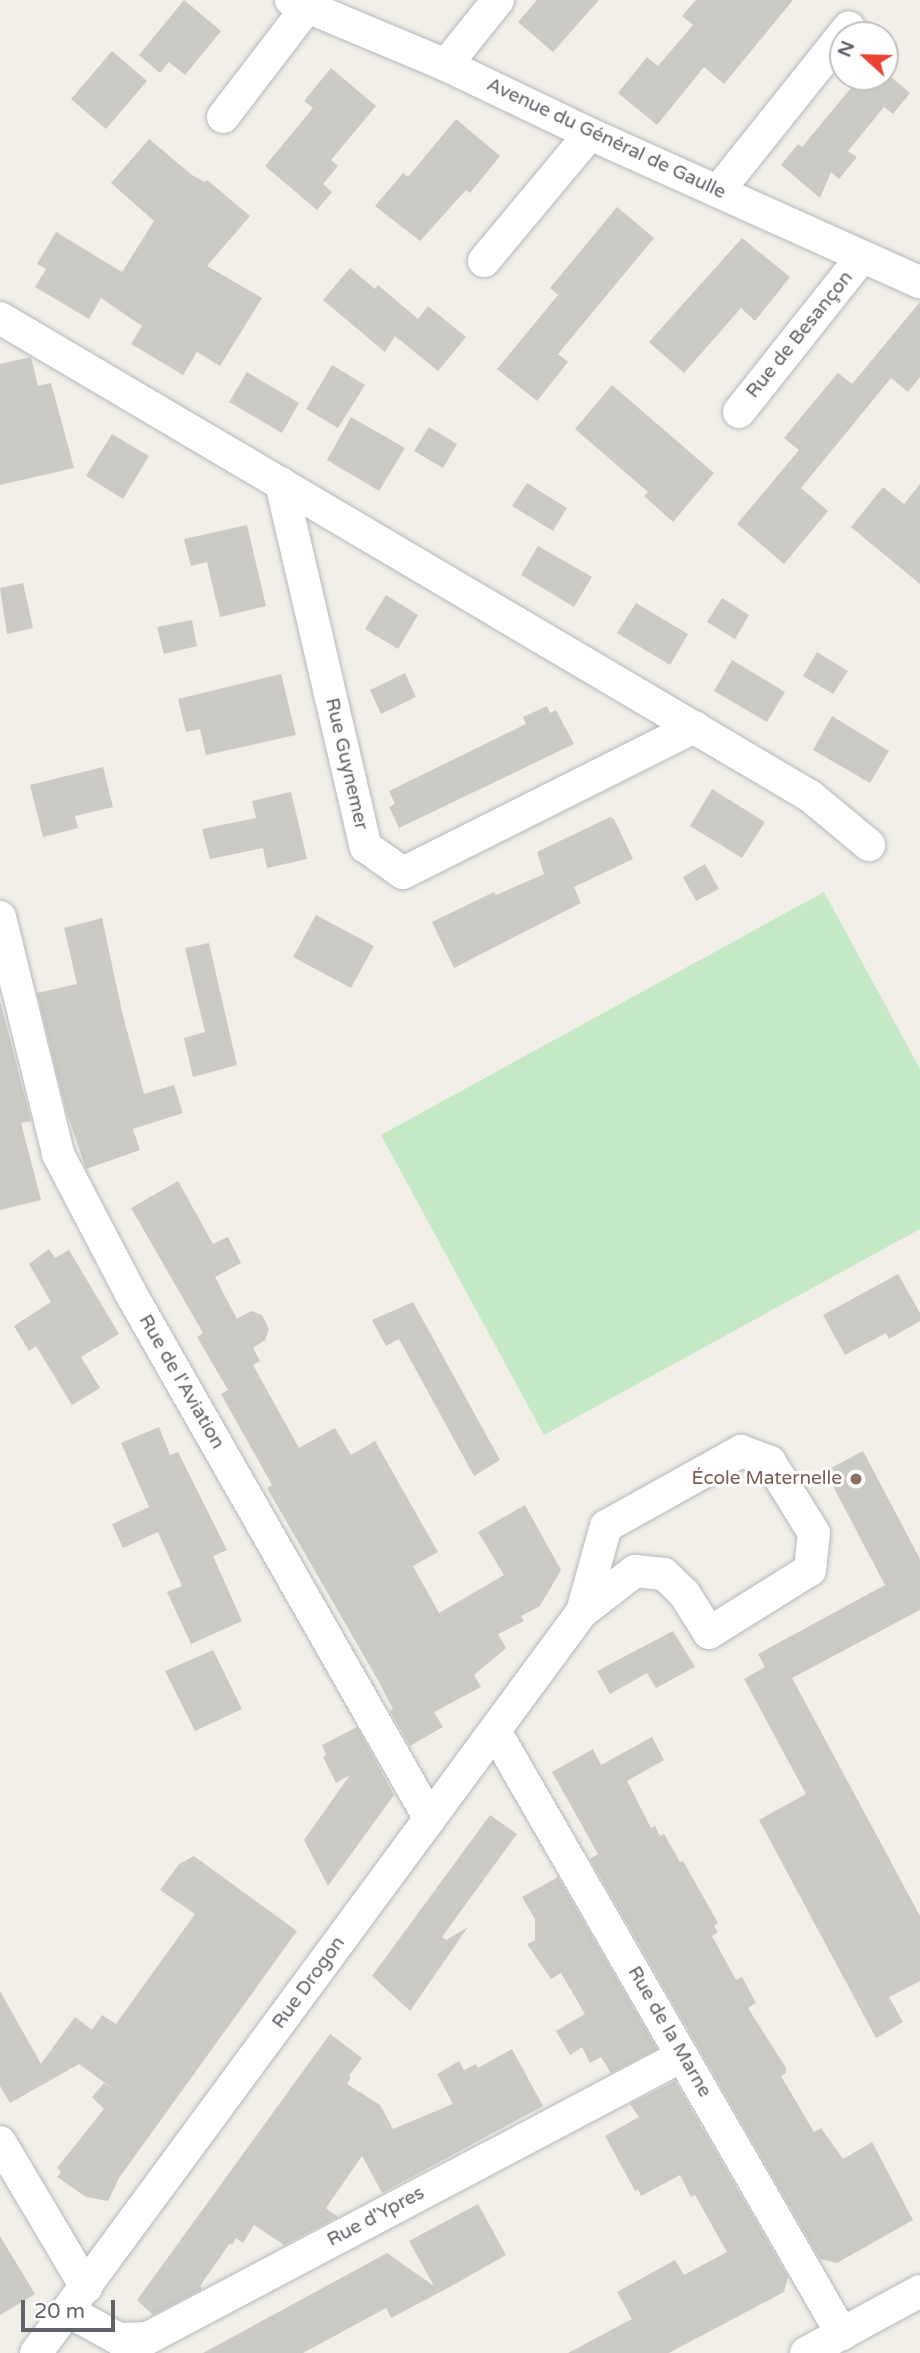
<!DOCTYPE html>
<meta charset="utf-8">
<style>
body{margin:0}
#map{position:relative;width:920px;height:2353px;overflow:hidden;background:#f1efe8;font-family:"Varela Round",sans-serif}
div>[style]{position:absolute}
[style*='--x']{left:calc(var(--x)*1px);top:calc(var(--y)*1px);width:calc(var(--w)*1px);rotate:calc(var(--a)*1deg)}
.green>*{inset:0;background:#c5e8c5}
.building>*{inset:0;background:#cccac5}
.roads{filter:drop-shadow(0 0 2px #b5b8bc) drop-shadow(0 0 2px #b5b8bc)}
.minor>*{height:32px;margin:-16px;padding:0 16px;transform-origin:16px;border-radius:16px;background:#fff}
.dots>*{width:19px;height:19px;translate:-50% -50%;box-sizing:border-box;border:4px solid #fff;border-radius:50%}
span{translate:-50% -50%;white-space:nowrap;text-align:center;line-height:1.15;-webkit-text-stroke:6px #fff;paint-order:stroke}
.street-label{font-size:19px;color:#5f6368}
.education-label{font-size:19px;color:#785e54}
.right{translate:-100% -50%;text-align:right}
.north{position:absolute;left:829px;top:21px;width:70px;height:70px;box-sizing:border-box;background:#fff;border:2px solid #bfc1c3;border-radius:50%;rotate:292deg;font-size:19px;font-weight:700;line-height:28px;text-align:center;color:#5f6368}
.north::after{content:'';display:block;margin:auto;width:24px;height:32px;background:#ea4335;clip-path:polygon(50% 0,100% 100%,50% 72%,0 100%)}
.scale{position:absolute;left:21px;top:2300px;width:94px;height:32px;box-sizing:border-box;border:4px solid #5f6368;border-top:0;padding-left:9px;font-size:21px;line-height:24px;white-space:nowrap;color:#5f6368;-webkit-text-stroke:5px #fff;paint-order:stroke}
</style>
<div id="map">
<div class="green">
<div style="clip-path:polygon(824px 892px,920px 1069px,920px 1229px,544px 1435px,381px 1135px)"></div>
</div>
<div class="building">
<div style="clip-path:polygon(184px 0,221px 31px,185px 75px,169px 62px,160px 73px,139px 55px)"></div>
<div style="clip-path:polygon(537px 0,599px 0,553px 52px,518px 22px)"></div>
<div style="clip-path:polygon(696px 0,793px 0,724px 84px,704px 67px,657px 125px,618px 93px,647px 57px,658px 66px,693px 25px,682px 16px)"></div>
<div style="clip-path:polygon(112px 51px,147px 81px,106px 129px,71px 99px)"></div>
<div style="clip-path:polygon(331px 68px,376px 106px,331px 160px,338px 166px,323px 184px,332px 192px,317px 210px,265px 166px,313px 108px,304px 101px)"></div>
<div style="clip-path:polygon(860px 77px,891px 77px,910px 93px,893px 114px,884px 107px,848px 151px,857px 157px,839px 179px,831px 172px,820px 198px,781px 165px,798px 144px,802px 147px)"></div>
<div style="clip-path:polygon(456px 119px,500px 156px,470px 193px,466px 190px,420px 241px,375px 206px,403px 173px,408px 177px)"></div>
<div style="clip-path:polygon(149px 139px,192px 175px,205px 182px,207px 180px,250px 216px,207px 266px,262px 298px,220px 366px,197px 352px,183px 375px,131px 344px,142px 326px,101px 298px,89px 319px,35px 287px,46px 269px,37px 264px,56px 232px,122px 272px,154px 221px,111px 183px)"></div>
<div style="clip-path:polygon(617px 207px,654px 238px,558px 354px,568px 362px,537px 401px,497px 369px,558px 295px,550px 288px)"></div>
<div style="clip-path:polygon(742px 238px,790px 277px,755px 321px,741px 308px,684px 373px,649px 342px)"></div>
<div style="clip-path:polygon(350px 268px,375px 289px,378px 285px,418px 319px,428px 306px,466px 337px,438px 371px,395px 336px,385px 352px,323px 300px)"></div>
<div style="clip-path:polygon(920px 302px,920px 377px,908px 392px,891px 378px,801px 488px,828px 511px,784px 564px,737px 524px,799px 450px,784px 438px,811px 405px,838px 373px,852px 384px)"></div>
<div style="clip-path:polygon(31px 357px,38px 386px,51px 383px,74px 468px,0 485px,0 364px)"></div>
<div style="clip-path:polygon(332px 365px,365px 385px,338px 428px,306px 409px)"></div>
<div style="clip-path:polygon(247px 372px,299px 403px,282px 433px,229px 402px)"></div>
<div style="clip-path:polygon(612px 385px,714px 473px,673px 522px,644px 496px,648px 492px,575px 429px)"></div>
<div style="clip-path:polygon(351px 417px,405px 448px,379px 491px,327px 460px)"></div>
<div style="clip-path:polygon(429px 427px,457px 444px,443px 468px,414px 451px)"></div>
<div style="clip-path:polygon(112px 434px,149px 456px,123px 499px,86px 476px)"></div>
<div style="clip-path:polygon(527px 483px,567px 508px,553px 531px,512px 506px)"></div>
<div style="clip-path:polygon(920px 484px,920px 584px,851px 527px,883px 487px,904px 504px)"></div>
<div style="clip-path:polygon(247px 525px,266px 606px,220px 617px,207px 562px,191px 566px,184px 539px)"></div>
<div style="clip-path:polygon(538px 546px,592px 577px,574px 607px,521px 575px)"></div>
<div style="clip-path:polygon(23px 583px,33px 628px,7px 634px,0 588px)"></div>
<div style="clip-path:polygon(386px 595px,418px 615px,398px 649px,365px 629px)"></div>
<div style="clip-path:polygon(722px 598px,749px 615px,735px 639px,707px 622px)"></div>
<div style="clip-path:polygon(636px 603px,688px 634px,670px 665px,617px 633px)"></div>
<div style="clip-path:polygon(192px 620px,197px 646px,164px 654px,157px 627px)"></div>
<div style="clip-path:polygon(817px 652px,848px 671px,833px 694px,803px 676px)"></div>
<div style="clip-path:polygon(732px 660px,785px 692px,767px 722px,714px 691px)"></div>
<div style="clip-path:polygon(405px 673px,416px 697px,381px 714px,370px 690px)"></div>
<div style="clip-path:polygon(281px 674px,296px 735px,206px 755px,200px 729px,186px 732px,178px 699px)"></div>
<div style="clip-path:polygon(547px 706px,550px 713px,556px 710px,574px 744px,399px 828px,389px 807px,395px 804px,389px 791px,526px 724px,523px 717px)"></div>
<div style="clip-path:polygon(832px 716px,889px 751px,870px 783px,813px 750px)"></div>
<div style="clip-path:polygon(103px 767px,113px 807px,75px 816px,78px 828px,43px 837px,30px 785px)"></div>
<div style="clip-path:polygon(712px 789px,765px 822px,742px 858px,690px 826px)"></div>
<div style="clip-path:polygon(291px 792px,307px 859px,267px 868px,263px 848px,210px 859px,202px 829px,256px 818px,252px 801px)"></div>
<div style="clip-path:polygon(610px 817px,614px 819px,633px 859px,574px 887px,581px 903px,454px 968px,432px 922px,494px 892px,496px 895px,544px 874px,537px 852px)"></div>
<div style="clip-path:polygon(705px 864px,719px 889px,696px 901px,683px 877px)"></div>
<div style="clip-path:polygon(316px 915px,374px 946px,351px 988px,293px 957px)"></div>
<div style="clip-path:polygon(102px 918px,122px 1012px,144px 1094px,174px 1085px,183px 1113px,133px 1129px,140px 1150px,86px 1169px,66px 1110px,37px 993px,77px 984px,64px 928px)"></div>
<div style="clip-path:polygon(209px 943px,237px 1065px,193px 1077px,184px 1038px,205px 1032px,185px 948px)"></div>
<div style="clip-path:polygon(0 1001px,31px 1121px,21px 1123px,41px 1200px,0 1210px)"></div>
<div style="clip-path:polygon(178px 1181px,213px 1244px,228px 1237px,241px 1263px,215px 1277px,237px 1319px,251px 1311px,262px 1315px,269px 1329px,265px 1340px,253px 1348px,260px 1361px,253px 1365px,299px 1448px,335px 1428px,351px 1455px,375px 1441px,438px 1552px,413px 1566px,439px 1613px,504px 1575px,478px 1532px,525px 1505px,561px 1570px,540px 1606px,521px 1616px,524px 1621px,498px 1634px,506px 1648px,474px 1675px,481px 1687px,434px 1712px,443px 1727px,410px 1746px,390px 1711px,393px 1709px,379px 1682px,267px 1488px,272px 1485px,221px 1394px,228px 1390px,197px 1337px,203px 1333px,131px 1208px)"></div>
<div style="clip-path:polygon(49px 1249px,55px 1258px,69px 1250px,119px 1334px,81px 1357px,100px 1388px,72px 1405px,36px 1346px,29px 1351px,14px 1326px,51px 1302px,29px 1264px)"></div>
<div style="clip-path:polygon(898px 1274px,920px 1313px,920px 1321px,889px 1339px,886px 1333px,845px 1355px,823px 1315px)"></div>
<div style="clip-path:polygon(413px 1302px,500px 1460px,474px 1476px,399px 1339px,386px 1346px,372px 1320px)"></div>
<div style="clip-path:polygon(159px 1427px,170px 1455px,178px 1452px,227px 1550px,213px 1556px,242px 1621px,191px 1644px,167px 1592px,182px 1586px,158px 1532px,123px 1548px,112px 1524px,149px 1507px,121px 1443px)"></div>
<div style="clip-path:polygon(863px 1451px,920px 1559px,920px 1610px,792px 1678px,920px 1916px,920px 1981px,889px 1997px,903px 2022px,876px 2038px,759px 1820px,806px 1794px,744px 1679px,765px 1667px,758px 1654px,885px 1585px,825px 1471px)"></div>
<div style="clip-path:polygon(673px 1631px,695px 1667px,656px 1688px,647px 1673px,610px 1694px,597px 1671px)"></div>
<div style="clip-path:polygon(213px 1650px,242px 1709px,195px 1731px,165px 1671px)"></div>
<div style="clip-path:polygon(357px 1727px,394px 1795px,328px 1886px,304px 1840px,350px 1775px,336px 1783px,323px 1757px,326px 1755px,322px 1745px)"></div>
<div style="clip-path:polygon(652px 1737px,664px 1760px,627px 1781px,651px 1828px,655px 1826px,660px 1836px,664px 1834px,680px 1862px,683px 1861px,718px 1923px,714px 1926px,718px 1932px,712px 1936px,736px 1980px,742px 1977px,756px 2003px,748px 2008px,786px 2068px,786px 2073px,781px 2076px,814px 2132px,821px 2128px,843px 2159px,872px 2142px,913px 2220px,837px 2263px,820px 2259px,590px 1859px,598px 1854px,552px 1772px,593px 1749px,601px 1765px)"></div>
<div style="clip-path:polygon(490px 1815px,517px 1834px,442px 1937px,446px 1940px,468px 1927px,410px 2011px,372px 1976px)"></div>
<div style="clip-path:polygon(194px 1856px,297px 1931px,119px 2178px,108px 2201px,86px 2197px,57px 2177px,61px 2172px,57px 2168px,104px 2109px,92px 2097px,104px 2083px,116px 2091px,79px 2064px,10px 2103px,0 2086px,0 1991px,41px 2064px,75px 2017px,92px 2030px,102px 2015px,116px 2024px,195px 1914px,160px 1890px,179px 1864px)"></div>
<div style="clip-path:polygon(558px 1877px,657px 2049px,611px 2073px,601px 2057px,590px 2063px,582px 2047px,570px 2055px,556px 2031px,585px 2014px,561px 1973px,551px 1979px,527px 1944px,535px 1940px,535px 1919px,522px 1897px)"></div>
<div style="clip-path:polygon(330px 2034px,362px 2058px,349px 2076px,351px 2078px,347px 2084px,380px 2105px,393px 2129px,453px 2104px,437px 2074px,459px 2061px,464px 2070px,476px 2064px,478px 2068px,512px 2049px,543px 2106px,382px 2193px,362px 2156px,326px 2208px,338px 2217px,284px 2245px,254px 2225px,243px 2243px,236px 2238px,232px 2245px,230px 2243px,200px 2286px,202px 2289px,153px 2315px,137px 2300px)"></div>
<div style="clip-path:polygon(675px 2081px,788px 2277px,784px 2292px,669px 2353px,568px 2353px,632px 2319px,617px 2292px,675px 2260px,684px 2275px,727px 2252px,695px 2195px,691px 2197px,680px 2175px,641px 2196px,638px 2189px,635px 2191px,605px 2136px,639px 2117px,630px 2104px)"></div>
<div style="clip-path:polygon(478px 2204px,506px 2255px,448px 2288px,391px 2318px,386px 2308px,303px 2353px,203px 2353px,387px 2253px,434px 2286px,409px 2241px)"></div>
<div style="clip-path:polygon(0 2236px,35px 2294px,0 2315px)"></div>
</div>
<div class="roads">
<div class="minor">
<div style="--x:291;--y:0;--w:168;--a:22.8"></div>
<div style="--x:446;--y:65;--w:160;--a:25.6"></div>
<div style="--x:590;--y:134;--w:362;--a:24.2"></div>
<div style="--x:446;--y:65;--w:83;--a:-51.3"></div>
<div style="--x:223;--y:117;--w:138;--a:-52.6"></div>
<div style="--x:719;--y:190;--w:208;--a:-51.4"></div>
<div style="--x:484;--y:261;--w:165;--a:-50.2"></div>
<div style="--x:0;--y:318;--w:941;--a:30.55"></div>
<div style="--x:810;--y:796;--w:77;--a:39.7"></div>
<div style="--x:739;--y:412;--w:198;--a:-51.6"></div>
<div style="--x:281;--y:483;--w:374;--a:76.9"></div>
<div style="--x:366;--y:847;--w:45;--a:35.1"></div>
<div style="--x:403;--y:873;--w:326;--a:-26.6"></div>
<div style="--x:0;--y:917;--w:244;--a:76.2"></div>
<div style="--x:58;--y:1154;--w:156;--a:62.4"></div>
<div style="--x:130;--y:1292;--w:606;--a:60.35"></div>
<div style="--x:495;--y:1731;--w:696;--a:60.08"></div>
<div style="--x:0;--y:2142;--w:169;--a:59.3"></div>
<div style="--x:68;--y:2311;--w:58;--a:28.8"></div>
<div style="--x:119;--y:2339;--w:29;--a:-2"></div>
<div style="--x:148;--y:2338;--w:604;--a:-27.84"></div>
<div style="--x:36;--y:2353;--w:920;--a:-53.62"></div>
<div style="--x:582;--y:1612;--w:67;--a:-37.7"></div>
<div style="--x:635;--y:1571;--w:29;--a:6"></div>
<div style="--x:664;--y:1574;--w:28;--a:44"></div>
<div style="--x:684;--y:1593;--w:47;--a:58"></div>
<div style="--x:709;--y:1633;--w:119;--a:-32"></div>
<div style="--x:810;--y:1570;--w:37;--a:-84"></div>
<div style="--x:814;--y:1533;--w:84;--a:-121.8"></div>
<div style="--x:770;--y:1462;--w:31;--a:-159"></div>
<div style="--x:741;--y:1451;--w:154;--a:150.9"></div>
<div style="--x:606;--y:1526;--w:89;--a:105.6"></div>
<div style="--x:806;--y:2353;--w:130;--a:-28.5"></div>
</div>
</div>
<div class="dots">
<div style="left:856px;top:1479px;background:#8d6e63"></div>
</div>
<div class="street-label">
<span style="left:606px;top:139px;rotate:25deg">Avenue du Général de Gaulle</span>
<span style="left:800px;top:335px;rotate:-51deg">Rue de Besançon</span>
<span style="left:346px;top:764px;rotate:77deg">Rue Guynemer</span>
<span style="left:181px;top:1382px;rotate:60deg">Rue de l'Aviation</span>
<span style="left:309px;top:1983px;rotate:-54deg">Rue Drogon</span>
<span style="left:669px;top:2032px;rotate:60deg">Rue de la Marne</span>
<span style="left:376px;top:2217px;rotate:-28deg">Rue d'Ypres</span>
</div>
<div class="education-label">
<span class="right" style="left:842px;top:1479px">École Maternelle</span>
</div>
<div class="north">N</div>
<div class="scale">20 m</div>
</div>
